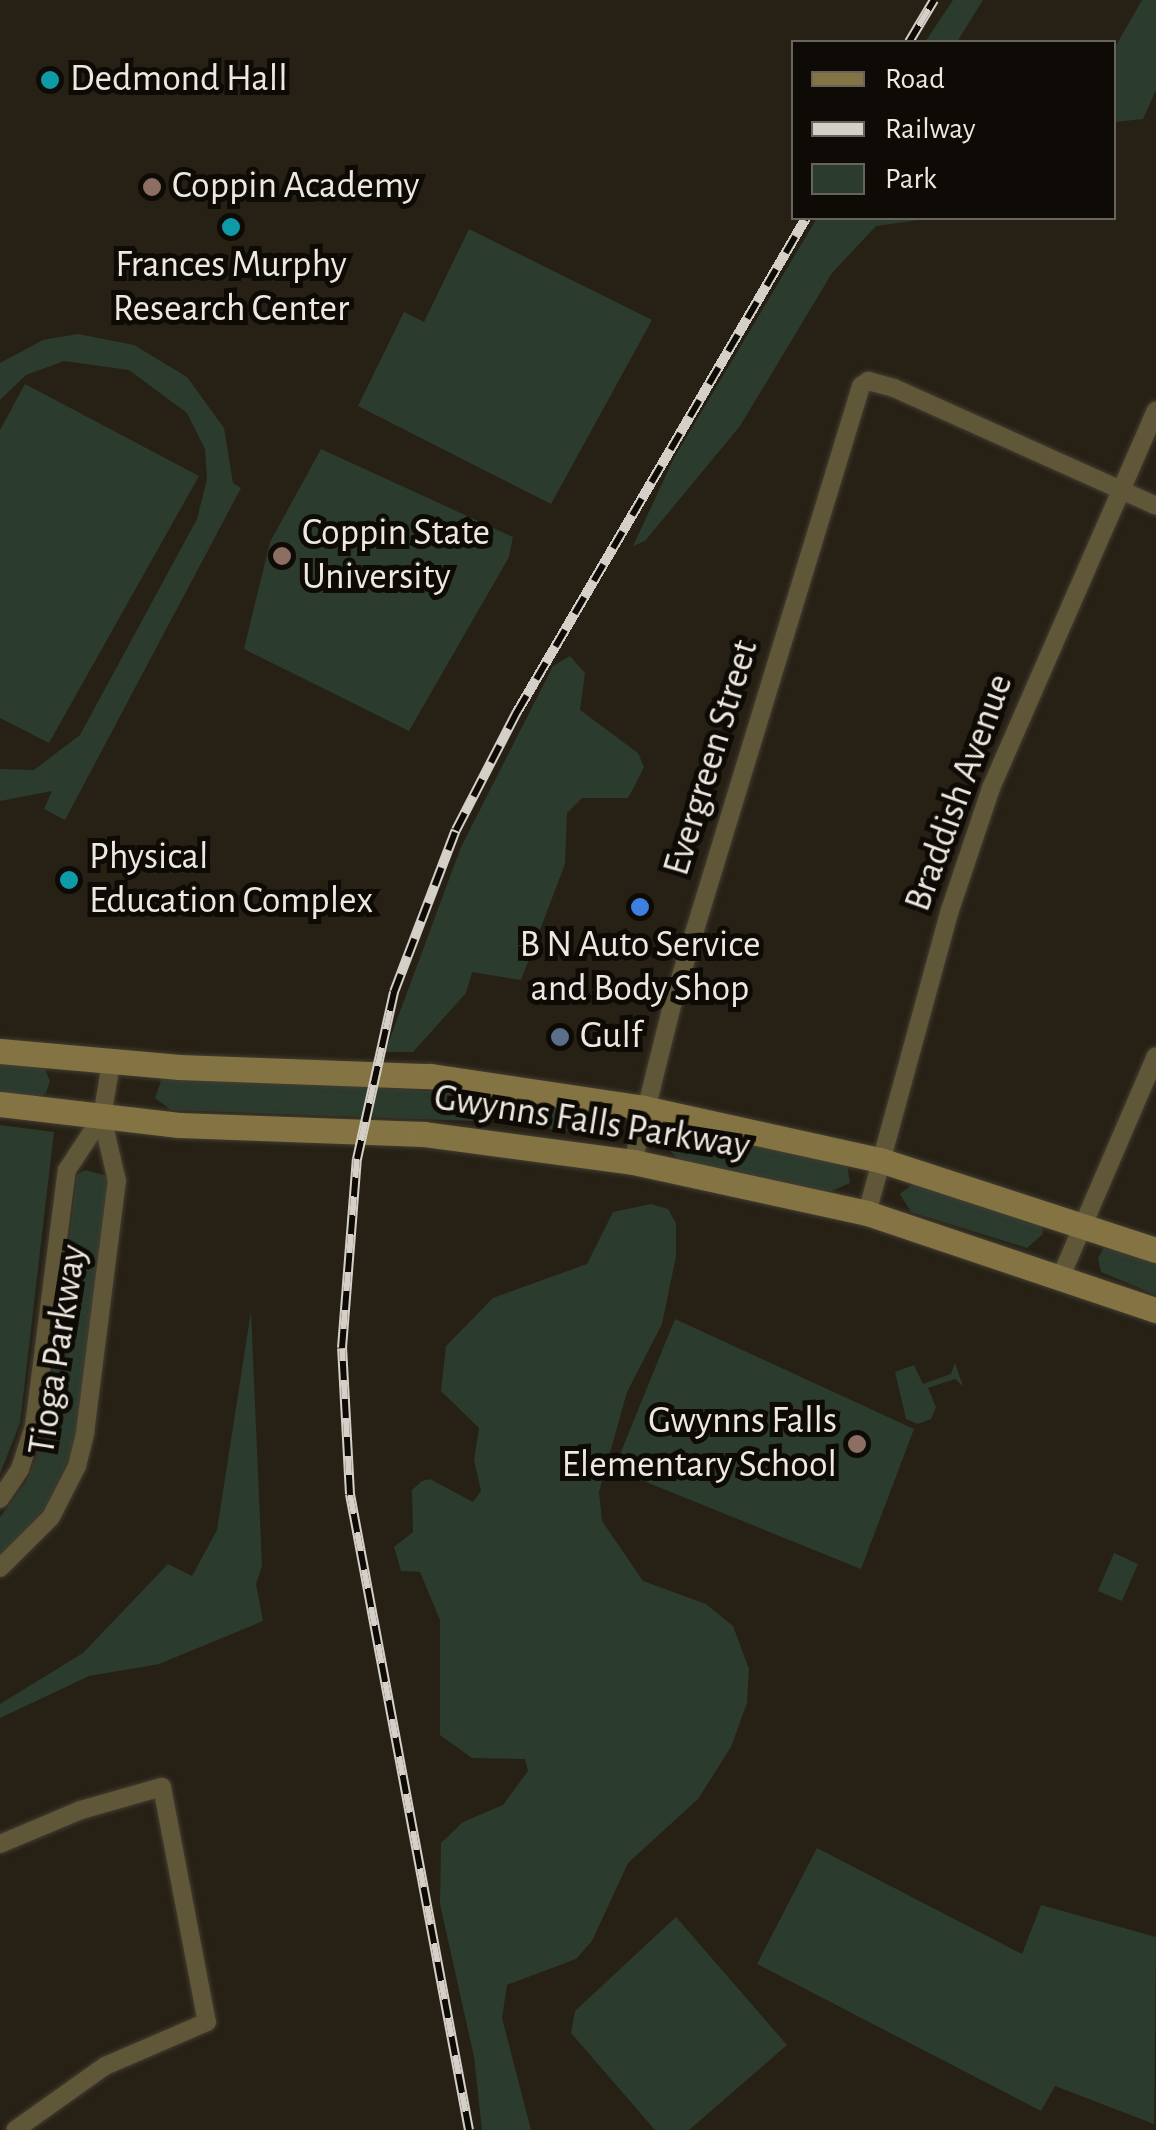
<!DOCTYPE html>
<style>
body{margin:0}
#map{position:relative;width:1156px;height:2130px;overflow:hidden;background:#272115;font-family:"Alegreya Sans",sans-serif}
div>[style]{position:absolute}
[style*='--x']{left:calc(var(--x)*1px);top:calc(var(--y)*1px);width:calc(var(--w)*1px);rotate:calc(var(--a)*1deg)}
.green>*{inset:0;background:#2b3b2d}
.roads{filter:drop-shadow(0 0 2px #433d32) drop-shadow(0 0 2px #433d32)}
.minor>*{height:18px;margin:-9px;padding:0 9px;transform-origin:9px;border-radius:9px;background:#605638}
.secondary>*{height:25px;margin:-12.5px;padding:0 12.5px;transform-origin:12.5px;border-radius:12.5px;background:#847443}
.rail>*{height:10px;margin-top:-5px;transform-origin:0;background:repeating-linear-gradient(90deg,#0e0b06 0 19px,#d4d0c7 0 38px);box-sizing:border-box;border-block:2px solid #d4d0c7}
.dots>*{width:28px;height:28px;translate:-50% -50%;box-sizing:border-box;border:5px solid #0e0b06;border-radius:50%}
span{translate:-50% -50%;white-space:nowrap;text-align:center;line-height:1.15;-webkit-text-stroke:10px #0e0b06;paint-order:stroke}
.poi-label{font-size:38px;color:#ede9e1}
.left{translate:0 -50%;text-align:left}
.right{translate:-100% -50%;text-align:right}
.street-label{font-size:38px;color:#ede9e1}
.legend{position:absolute;left:791px;top:40px;width:325px;height:180px;box-sizing:border-box;background:#0e0b06;border:2px solid #67645e;margin:0;padding:12px 18px;list-style:none;font-size:30px;color:#ede9e1}
.legend li{display:flex;align-items:center;gap:20px;height:50px}
.legend b{width:50px;border:2px solid #67645e}
</style>
<div id="map">
<div class="green">
<div style="clip-path:polygon(953px 0,983px 0,957px 42px,925px 42px)"></div>
<div style="clip-path:polygon(1142px 0,1156px 0,1156px 90px,1143px 119px,1114px 122px,1114px 49px)"></div>
<div style="clip-path:polygon(817px 218px,933px 218px,876px 226px,832px 273px,740px 426px,645px 541px,633px 546px,674px 458px)"></div>
<div style="clip-path:polygon(469px 229px,652px 320px,551px 504px,358px 406px,404px 312px,424px 322px)"></div>
<div style="clip-path:polygon(78px 334px,134px 345px,187px 377px,224px 428px,233px 483px,241px 488px,65px 820px,44px 809px,52px 791px,0 801px,0 769px,34px 770px,80px 735px,197px 519px,207px 479px,205px 449px,187px 413px,129px 370px,64px 361px,26px 375px,0 400px,0 363px,43px 340px)"></div>
<div style="clip-path:polygon(25px 384px,199px 476px,49px 743px,0 718px,0 430px)"></div>
<div style="clip-path:polygon(321px 449px,513px 537px,509px 557px,409px 731px,244px 649px,270px 542px)"></div>
<div style="clip-path:polygon(570px 656px,585px 673px,580px 710px,638px 753px,644px 767px,636px 783px,628px 798px,582px 798px,567px 813px,565px 864px,521px 980px,472px 972px,466px 993px,413px 1052px,385px 1052px,461px 847px,553px 666px)"></div>
<div style="clip-path:polygon(0 1058px,44px 1067px,50px 1081px,46px 1093px,36px 1099px,0 1096px)"></div>
<div style="clip-path:polygon(163px 1075px,464px 1093px,610px 1115px,616px 1127px,603px 1136px,500px 1122px,171px 1110px,155px 1098px)"></div>
<div style="clip-path:polygon(0 1125px,54px 1132px,20px 1423px,0 1474px)"></div>
<div style="clip-path:polygon(675px 1125px,847px 1165px,850px 1183px,829px 1192px,678px 1159px,664px 1144px)"></div>
<div style="clip-path:polygon(85px 1170px,111px 1177px,74px 1448px,45px 1508px,0 1557px,0 1517px,26px 1482px,44px 1437px,77px 1175px)"></div>
<div style="clip-path:polygon(915px 1182px,1042px 1223px,1043px 1234px,1027px 1248px,911px 1212px,900px 1194px)"></div>
<div style="clip-path:polygon(651px 1204px,668px 1209px,676px 1223px,676px 1256px,662px 1324px,627px 1392px,599px 1492px,602px 1521px,643px 1581px,706px 1604px,733px 1626px,749px 1669px,747px 1703px,731px 1747px,698px 1799px,628px 1863px,592px 1941px,576px 1959px,507px 1985px,502px 2018px,531px 2130px,482px 2130px,474px 2057px,440px 1904px,441px 1843px,463px 1822px,503px 1805px,528px 1771px,525px 1759px,472px 1758px,440px 1735px,440px 1620px,420px 1572px,401px 1571px,394px 1547px,413px 1532px,412px 1490px,422px 1481px,430px 1479px,473px 1502px,481px 1491px,474px 1460px,479px 1428px,441px 1391px,446px 1346px,493px 1298px,587px 1264px,613px 1212px)"></div>
<div style="clip-path:polygon(1105px 1246px,1156px 1260px,1156px 1295px,1101px 1272px,1098px 1258px)"></div>
<div style="clip-path:polygon(251px 1311px,262px 1566px,256px 1584px,263px 1621px,159px 1664px,89px 1676px,0 1718px,0 1704px,83px 1653px,168px 1564px,192px 1576px,217px 1530px)"></div>
<div style="clip-path:polygon(675px 1319px,914px 1429px,861px 1569px,614px 1469px)"></div>
<div style="clip-path:polygon(955px 1363px,963px 1386px,955px 1379px,928px 1388px,936px 1407px,931px 1419px,918px 1424px,906px 1419px,895px 1372px,914px 1365px,923px 1384px,951px 1374px)"></div>
<div style="clip-path:polygon(1114px 1553px,1138px 1564px,1122px 1601px,1098px 1591px)"></div>
<div style="clip-path:polygon(817px 1848px,1022px 1954px,1041px 1905px,1156px 1937px,1154px 2124px,1055px 2086px,1041px 2111px,757px 1964px)"></div>
<div style="clip-path:polygon(676px 1917px,787px 2045px,689px 2130px,655px 2130px,571px 2033px,575px 2011px)"></div>
</div>
<div class="roads">
<div class="minor">
<div style="--x:633;--y:1162;--w:165;--a:-76"></div>
<div style="--x:673;--y:1002;--w:644;--a:-73.03"></div>
<div style="--x:861;--y:386;--w:9;--a:-36"></div>
<div style="--x:868;--y:381;--w:27;--a:15"></div>
<div style="--x:894;--y:388;--w:287;--a:24.2"></div>
<div style="--x:867;--y:1213;--w:314;--a:-74.7"></div>
<div style="--x:950;--y:910;--w:129;--a:-71.4"></div>
<div style="--x:991;--y:788;--w:412;--a:-66.4"></div>
<div style="--x:1062;--y:1274;--w:237;--a:-66.7"></div>
<div style="--x:0;--y:1499;--w:36;--a:-56"></div>
<div style="--x:20;--y:1469;--w:45;--a:-72"></div>
<div style="--x:34;--y:1426;--w:258;--a:-82.7"></div>
<div style="--x:67;--y:1170;--w:64;--a:-56.6"></div>
<div style="--x:0;--y:1568;--w:72;--a:-45"></div>
<div style="--x:51;--y:1517;--w:57;--a:-63"></div>
<div style="--x:77;--y:1466;--w:34;--a:-76"></div>
<div style="--x:85;--y:1433;--w:254;--a:-82.8"></div>
<div style="--x:117;--y:1181;--w:66;--a:-103.2"></div>
<div style="--x:102;--y:1117;--w:55;--a:-80.5"></div>
<div style="--x:0;--y:1844;--w:88;--a:-22.8"></div>
<div style="--x:81;--y:1810;--w:84;--a:-15.9"></div>
<div style="--x:162;--y:1787;--w:239;--a:79.2"></div>
<div style="--x:207;--y:2022;--w:111;--a:156.7"></div>
<div style="--x:105;--y:2066;--w:110;--a:144.6"></div>
</div>
<div class="secondary">
<div style="--x:0;--y:1051;--w:180;--a:5.1"></div>
<div style="--x:179;--y:1067;--w:251;--a:2.1"></div>
<div style="--x:430;--y:1076;--w:215;--a:8.5"></div>
<div style="--x:643;--y:1108;--w:243;--a:12.4"></div>
<div style="--x:880;--y:1160;--w:290;--a:18.1"></div>
<div style="--x:0;--y:1104;--w:180;--a:6.7"></div>
<div style="--x:179;--y:1125;--w:245;--a:2.1"></div>
<div style="--x:424;--y:1134;--w:211;--a:7.6"></div>
<div style="--x:633;--y:1162;--w:239;--a:12.3"></div>
<div style="--x:867;--y:1213;--w:305;--a:18.6"></div>
</div>
</div>
<div class="rail">
<div style="--x:909;--y:42;--w:49;--a:-59.2"></div>
<div style="--x:469;--y:2130;--w:647;--a:-100.6"></div>
<div style="--x:350;--y:1494;--w:146;--a:-93.1"></div>
<div style="--x:342;--y:1348;--w:190;--a:-85.5"></div>
<div style="--x:357;--y:1159;--w:171;--a:-77.5"></div>
<div style="--x:394;--y:992;--w:173;--a:-69.1"></div>
<div style="--x:456;--y:830;--w:133;--a:-62.7"></div>
<div style="--x:517;--y:712;--w:572;--a:-59.67"></div>
</div>
<div class="dots">
<div style="left:50px;top:80px;background:#0f9aa8"></div>
<div style="left:152px;top:187px;background:#8d6e63"></div>
<div style="left:231px;top:227px;background:#0f9aa8"></div>
<div style="left:282px;top:556px;background:#8d6e63"></div>
<div style="left:69px;top:880px;background:#0f9aa8"></div>
<div style="left:640px;top:907px;background:#3f7fe0"></div>
<div style="left:560px;top:1037px;background:#5c6f8a"></div>
<div style="left:857px;top:1444px;background:#8d6e63"></div>
</div>
<div class="poi-label">
<span class="left" style="left:70px;top:80px">Dedmond Hall</span>
<span class="left" style="left:172px;top:187px">Coppin Academy</span>
<span style="left:231px;top:288px">Frances Murphy<br>Research Center</span>
<span class="left" style="left:302px;top:556px">Coppin State<br>University</span>
<span class="left" style="left:89px;top:880px">Physical<br>Education Complex</span>
<span style="left:640px;top:968px">B N Auto Service<br>and Body Shop</span>
<span class="left" style="left:580px;top:1037px">Gulf</span>
<span class="right" style="left:837px;top:1444px">Gwynns Falls<br>Elementary School</span>
</div>
<div class="street-label">
<span style="left:712px;top:758px;rotate:-73deg">Evergreen Street</span>
<span style="left:960px;top:793px;rotate:-70deg">Braddish Avenue</span>
<span style="left:592px;top:1123px;rotate:9deg">Gwynns Falls Parkway</span>
<span style="left:59px;top:1350px;rotate:-81deg">Tioga Parkway</span>
</div>
<ul class="legend">
<li><b style="height:12px;background:#847443"></b>Road</li>
<li><b style="height:12px;background:#d4d0c7"></b>Railway</li>
<li><b style="height:28px;background:#2b3b2d"></b>Park</li>
</ul>
</div>
